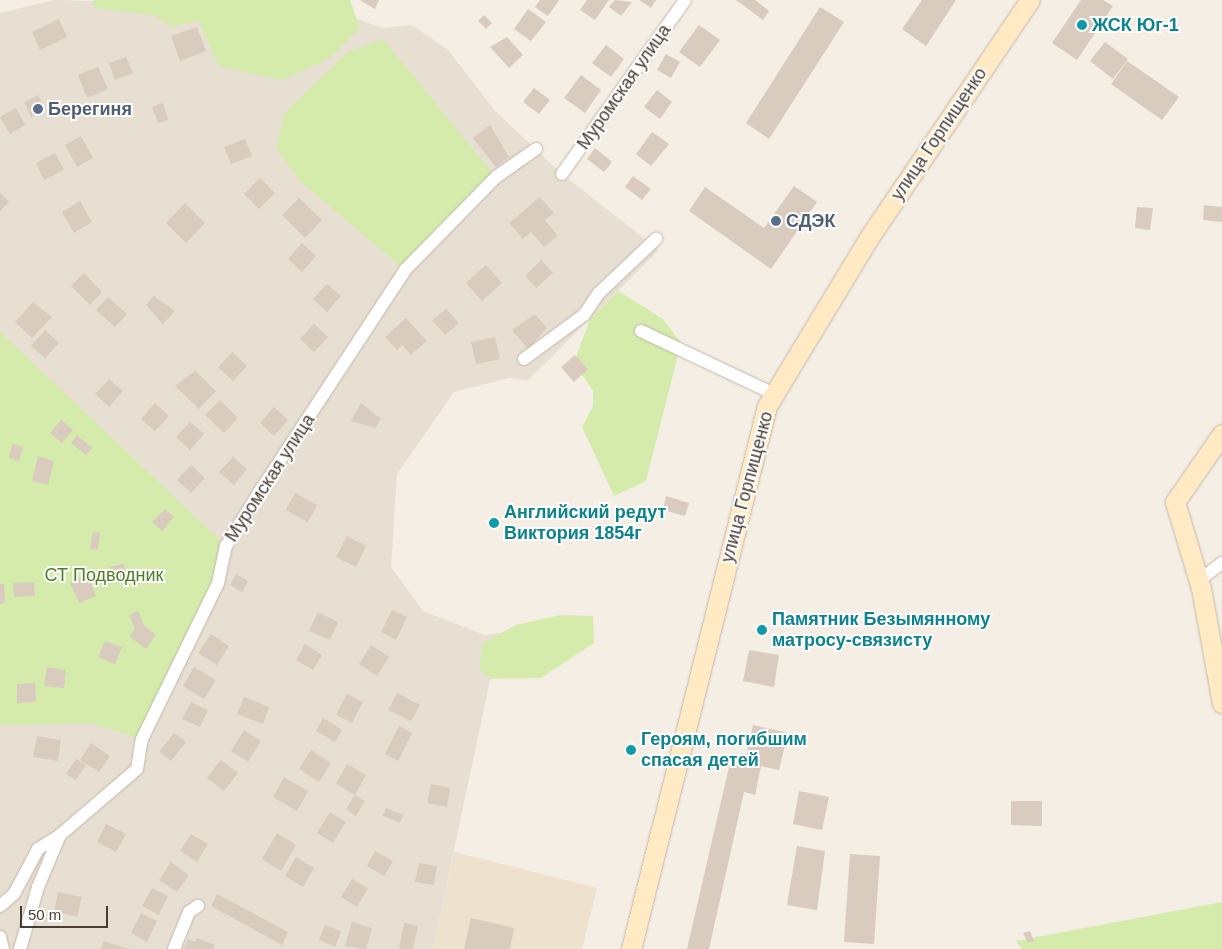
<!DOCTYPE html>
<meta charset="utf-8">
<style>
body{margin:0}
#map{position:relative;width:1222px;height:949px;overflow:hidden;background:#f4eee5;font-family:Helvetica,sans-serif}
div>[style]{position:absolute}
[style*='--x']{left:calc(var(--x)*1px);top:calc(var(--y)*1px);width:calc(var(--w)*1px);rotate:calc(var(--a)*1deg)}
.residential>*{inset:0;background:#e8dfd3}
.education>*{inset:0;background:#eee1ce}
.green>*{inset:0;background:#d5ebab}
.building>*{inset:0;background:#d9cbbd}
.roads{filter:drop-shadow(0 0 1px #c3b7aa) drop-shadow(0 0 1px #c3b7aa)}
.street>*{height:12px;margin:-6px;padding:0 6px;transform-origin:6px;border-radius:6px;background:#fff}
.secondary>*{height:19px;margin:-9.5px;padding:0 9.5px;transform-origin:9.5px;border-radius:9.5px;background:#ffeac4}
.dots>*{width:14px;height:14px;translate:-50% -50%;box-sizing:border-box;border:2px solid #fff;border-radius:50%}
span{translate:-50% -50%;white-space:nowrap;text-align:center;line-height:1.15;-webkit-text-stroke:4px #fff;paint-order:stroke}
.culture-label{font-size:18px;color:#0d838f;font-weight:700}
.left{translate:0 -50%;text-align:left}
.street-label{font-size:18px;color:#473d34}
.service-label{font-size:18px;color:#4e5e75;font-weight:700}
.park-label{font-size:18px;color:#4f7c24}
.scale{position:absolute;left:20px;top:906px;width:88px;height:22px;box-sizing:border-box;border:2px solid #473d34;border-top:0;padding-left:6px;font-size:15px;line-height:18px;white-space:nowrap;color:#473d34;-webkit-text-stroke:4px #fff;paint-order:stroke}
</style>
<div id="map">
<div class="residential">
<div style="clip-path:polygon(55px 0,331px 9px,382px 28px,412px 25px,448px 50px,495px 111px,562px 174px,659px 250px,527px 381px,509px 378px,454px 392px,397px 474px,391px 567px,423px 611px,485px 635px,500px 633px,433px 949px,0 949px,0 13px)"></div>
</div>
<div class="education">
<div style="clip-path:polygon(454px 852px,597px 888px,582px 949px,433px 949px)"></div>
</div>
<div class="green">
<div style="clip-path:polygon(93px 0,350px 0,360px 28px,330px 58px,282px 80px,219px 66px,198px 20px,172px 27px,154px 15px,95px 8px)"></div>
<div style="clip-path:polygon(383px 39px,496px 177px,405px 270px,301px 182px,276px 148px,285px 112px,348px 52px)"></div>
<div style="clip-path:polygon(618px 291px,663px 319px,681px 343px,646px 481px,614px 496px,582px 427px,593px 406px,593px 391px,574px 363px,590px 319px)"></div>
<div style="clip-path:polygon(0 332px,226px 546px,214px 590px,142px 739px,91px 723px,0 725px)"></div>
<div style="clip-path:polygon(560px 615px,593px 616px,594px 643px,541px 678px,491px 679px,479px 668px,483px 643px,516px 625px)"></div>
<div style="clip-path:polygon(1222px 902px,1222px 949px,1022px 949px,1016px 941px)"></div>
</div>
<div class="building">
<div style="clip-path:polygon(360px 0,379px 0,375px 9px)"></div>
<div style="clip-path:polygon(540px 0,559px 0,548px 16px,535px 7px)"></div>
<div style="clip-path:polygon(587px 0,609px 0,595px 20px,580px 10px)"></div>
<div style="clip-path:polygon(615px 0,632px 2px,621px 16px,609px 7px)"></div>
<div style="clip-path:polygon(639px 0,656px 0,651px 8px)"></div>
<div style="clip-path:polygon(736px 0,755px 0,769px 11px,763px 20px)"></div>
<div style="clip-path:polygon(922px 0,956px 0,926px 46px,902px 29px)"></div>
<div style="clip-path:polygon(1081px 0,1103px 0,1113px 6px,1077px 60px,1052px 43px)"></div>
<div style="clip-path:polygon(820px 7px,844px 22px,769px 139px,746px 123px)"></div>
<div style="clip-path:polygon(528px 9px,546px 22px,531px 41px,514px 29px)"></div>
<div style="clip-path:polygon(484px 15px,492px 23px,486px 29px,478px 21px)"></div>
<div style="clip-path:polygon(59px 19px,67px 37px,40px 50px,32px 32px)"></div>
<div style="clip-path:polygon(699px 25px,720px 40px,700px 67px,679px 52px)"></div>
<div style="clip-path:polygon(197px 27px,206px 51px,180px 61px,171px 36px)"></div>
<div style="clip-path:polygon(507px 37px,523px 55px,509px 68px,490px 47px)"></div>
<div style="clip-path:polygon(1105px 42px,1128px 59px,1113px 79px,1090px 61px)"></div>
<div style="clip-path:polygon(606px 45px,624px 59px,611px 77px,592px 63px)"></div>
<div style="clip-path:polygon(666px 54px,680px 62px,671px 78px,657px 70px)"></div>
<div style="clip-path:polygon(126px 57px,133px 73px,115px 80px,109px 63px)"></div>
<div style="clip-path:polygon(1127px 61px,1179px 97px,1162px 120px,1111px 84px)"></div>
<div style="clip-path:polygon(98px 67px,108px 89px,87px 98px,78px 75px)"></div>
<div style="clip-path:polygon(581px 75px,601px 90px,585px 113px,564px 98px)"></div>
<div style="clip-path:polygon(534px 88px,550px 100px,539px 114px,523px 102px)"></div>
<div style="clip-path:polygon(657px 90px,672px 102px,660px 119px,644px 107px)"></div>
<div style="clip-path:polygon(38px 95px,46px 110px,31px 117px,24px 102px)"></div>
<div style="clip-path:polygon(163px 103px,168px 120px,158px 123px,152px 107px)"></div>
<div style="clip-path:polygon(16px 108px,25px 125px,10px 134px,0 117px)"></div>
<div style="clip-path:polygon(490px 125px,509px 157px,496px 167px,473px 138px)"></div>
<div style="clip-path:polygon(652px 132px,669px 144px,651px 166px,636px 154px)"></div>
<div style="clip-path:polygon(81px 136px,93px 158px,77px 167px,65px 145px)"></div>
<div style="clip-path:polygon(245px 139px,252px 156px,231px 164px,224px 147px)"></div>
<div style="clip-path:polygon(595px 148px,612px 162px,604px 172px,587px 159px)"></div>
<div style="clip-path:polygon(55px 153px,64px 170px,44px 180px,36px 163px)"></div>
<div style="clip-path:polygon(633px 176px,651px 189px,642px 200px,625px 187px)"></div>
<div style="clip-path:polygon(260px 178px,275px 193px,259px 209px,244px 194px)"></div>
<div style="clip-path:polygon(794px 186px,817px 202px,771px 269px,689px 211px,705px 187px,764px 228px)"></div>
<div style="clip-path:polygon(0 192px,9px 202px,0 211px)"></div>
<div style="clip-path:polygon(540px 197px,554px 213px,545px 220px,558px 236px,544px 247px,531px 232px,523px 239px,509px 223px)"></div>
<div style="clip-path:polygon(299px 198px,322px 220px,305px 238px,282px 215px)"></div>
<div style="clip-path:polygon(80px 201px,92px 222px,74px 233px,62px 212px)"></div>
<div style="clip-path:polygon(185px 203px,205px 223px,186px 243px,166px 223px)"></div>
<div style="clip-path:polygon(1204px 205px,1222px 207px,1222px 222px,1203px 220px)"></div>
<div style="clip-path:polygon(1137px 207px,1153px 208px,1150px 230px,1135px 228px)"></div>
<div style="clip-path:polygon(302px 243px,316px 256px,302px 272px,288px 259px)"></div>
<div style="clip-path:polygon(541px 260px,553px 273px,536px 288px,525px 276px)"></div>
<div style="clip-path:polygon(486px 265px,502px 283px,482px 301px,466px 283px)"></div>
<div style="clip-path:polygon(84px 273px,102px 292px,90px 305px,71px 286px)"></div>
<div style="clip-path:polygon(327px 284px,341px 296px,327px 312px,313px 299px)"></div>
<div style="clip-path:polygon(154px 296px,175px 311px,163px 324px,146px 305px)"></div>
<div style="clip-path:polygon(108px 297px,127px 314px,115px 327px,96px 310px)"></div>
<div style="clip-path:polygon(33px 302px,52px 317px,32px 338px,15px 322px)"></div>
<div style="clip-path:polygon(446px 309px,459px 323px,445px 335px,432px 320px)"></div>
<div style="clip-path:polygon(535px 314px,547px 328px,528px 349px,512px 330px)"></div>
<div style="clip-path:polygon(406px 318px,427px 341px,411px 355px,402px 345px,397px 350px,385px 337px)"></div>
<div style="clip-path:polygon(314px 324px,328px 337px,314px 352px,300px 339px)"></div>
<div style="clip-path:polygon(45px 330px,59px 343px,45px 358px,31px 346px)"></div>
<div style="clip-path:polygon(495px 337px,500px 359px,476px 364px,471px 342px)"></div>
<div style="clip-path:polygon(232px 352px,247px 366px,233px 381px,218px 367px)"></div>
<div style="clip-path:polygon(575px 355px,588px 369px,574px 382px,561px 367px)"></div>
<div style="clip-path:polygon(195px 371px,216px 391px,199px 409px,175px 386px)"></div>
<div style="clip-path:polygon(109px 379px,123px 391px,109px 407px,95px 394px)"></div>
<div style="clip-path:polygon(220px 400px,238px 418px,224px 433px,205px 415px)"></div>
<div style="clip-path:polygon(155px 403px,169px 416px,155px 431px,141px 419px)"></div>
<div style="clip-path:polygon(361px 403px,381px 419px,375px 428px,351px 421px)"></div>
<div style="clip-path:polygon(274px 407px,288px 420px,274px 436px,260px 423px)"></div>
<div style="clip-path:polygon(61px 420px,73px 430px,62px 443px,50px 433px)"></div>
<div style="clip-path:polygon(190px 422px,204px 434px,190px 450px,176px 437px)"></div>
<div style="clip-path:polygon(77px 435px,92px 448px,86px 455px,71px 443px)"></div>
<div style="clip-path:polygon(12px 444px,23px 447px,19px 461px,9px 458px)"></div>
<div style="clip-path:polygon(38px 456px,54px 461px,48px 485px,32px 481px)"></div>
<div style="clip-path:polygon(233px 457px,247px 469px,234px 485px,219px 472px)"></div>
<div style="clip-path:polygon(191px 465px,205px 478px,191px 493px,177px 480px)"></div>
<div style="clip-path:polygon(295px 493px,317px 505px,308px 522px,286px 510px)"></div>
<div style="clip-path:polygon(666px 496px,689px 503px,685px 516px,663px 510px)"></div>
<div style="clip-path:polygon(165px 509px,174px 517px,162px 531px,152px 522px)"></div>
<div style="clip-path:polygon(93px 532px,100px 533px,98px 550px,90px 549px)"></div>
<div style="clip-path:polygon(347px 536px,366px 546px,356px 567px,336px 557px)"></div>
<div style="clip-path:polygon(124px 564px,126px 576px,113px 579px,110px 567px)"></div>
<div style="clip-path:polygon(87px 574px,96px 596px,79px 603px,70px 582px)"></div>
<div style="clip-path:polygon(236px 574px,248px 581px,242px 592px,230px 585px)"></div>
<div style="clip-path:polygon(34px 582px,35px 596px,14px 597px,13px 583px)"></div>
<div style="clip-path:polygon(0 584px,4px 584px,5px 603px,0 604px)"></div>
<div style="clip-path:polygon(392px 610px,407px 617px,396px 640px,381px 632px)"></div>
<div style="clip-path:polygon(138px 611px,144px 625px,156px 635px,146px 649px,129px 636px,135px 629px,129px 615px)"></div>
<div style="clip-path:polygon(318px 612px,338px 622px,330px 640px,309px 631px)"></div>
<div style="clip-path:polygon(211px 634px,229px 646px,217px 665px,198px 653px)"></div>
<div style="clip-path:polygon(105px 641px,122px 647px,115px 664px,98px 657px)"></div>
<div style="clip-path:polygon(305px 644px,322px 655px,313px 670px,296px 660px)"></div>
<div style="clip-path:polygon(371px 645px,389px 657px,377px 676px,359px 664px)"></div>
<div style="clip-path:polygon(749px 650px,779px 655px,774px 687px,743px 681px)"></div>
<div style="clip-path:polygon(47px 667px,66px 670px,64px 688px,44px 686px)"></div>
<div style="clip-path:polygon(194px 667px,216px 680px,204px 699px,183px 686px)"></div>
<div style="clip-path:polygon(35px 683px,36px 702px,17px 703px,17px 684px)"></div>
<div style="clip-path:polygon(397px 693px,420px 705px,411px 721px,388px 710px)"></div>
<div style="clip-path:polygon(347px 694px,363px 702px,352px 723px,336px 715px)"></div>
<div style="clip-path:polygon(244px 697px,269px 707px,263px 724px,237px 714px)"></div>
<div style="clip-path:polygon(191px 702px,208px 710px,200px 727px,182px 719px)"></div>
<div style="clip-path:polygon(323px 718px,342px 730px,335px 742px,316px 731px)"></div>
<div style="clip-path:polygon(753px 725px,788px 733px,779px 770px,761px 766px,755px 795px,744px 792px,709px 949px,687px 949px,732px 754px,746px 757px)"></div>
<div style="clip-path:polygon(399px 726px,412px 733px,398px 761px,385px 754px)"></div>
<div style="clip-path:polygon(244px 730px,261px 741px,248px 762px,231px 751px)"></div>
<div style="clip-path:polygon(174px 733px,186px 742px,171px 761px,159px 752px)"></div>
<div style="clip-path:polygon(37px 736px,61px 740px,58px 761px,33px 757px)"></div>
<div style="clip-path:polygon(91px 743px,110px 756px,99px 772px,80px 760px)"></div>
<div style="clip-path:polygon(311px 750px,331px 763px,319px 782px,299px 769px)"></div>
<div style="clip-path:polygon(76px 759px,86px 765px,76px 780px,66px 774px)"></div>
<div style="clip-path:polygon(221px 760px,238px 773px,224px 791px,207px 778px)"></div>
<div style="clip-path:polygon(347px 764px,366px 775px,355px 795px,336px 784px)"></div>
<div style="clip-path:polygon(284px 777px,308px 791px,297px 811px,273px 797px)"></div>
<div style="clip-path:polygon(431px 784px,450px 788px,447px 807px,427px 803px)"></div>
<div style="clip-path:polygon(799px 791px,829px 797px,822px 830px,793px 824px)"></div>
<div style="clip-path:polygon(355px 795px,365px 801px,356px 816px,346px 809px)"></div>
<div style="clip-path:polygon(1011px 801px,1042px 801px,1042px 826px,1011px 825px)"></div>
<div style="clip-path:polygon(386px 808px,403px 815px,400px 823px,383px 816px)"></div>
<div style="clip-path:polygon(330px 812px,346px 822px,333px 843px,317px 833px)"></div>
<div style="clip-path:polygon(106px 824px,126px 834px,116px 852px,97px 842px)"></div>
<div style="clip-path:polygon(277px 833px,296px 845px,281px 871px,262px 859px)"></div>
<div style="clip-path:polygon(191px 834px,208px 844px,197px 862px,180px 851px)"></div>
<div style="clip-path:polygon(797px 846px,825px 851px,817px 910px,787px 905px)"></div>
<div style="clip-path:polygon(375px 851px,393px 861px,384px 876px,367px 866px)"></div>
<div style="clip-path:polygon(850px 854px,880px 856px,874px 944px,844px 942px)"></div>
<div style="clip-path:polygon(296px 857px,314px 868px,303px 887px,285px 876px)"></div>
<div style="clip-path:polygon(171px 862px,189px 875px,177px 892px,159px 880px)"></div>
<div style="clip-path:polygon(419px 863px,437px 866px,434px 885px,415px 882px)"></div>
<div style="clip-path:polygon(352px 879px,368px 888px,357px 907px,341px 897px)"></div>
<div style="clip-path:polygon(152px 888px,168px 896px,159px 915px,142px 906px)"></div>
<div style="clip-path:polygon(58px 892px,82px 897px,77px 917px,54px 911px)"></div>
<div style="clip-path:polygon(217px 894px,288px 932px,282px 945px,211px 906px)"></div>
<div style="clip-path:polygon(141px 913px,157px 921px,147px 942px,131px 933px)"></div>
<div style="clip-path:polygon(471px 918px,514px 928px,510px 949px,464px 949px)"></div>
<div style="clip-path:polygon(352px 922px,372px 928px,366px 949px,345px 946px)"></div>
<div style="clip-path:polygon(404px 923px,418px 926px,413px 949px,399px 949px)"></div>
<div style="clip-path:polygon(325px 925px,341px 931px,335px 947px,319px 940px)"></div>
<div style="clip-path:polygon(1030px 931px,1034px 941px,1028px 943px,1023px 933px)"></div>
<div style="clip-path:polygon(197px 938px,215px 945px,213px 949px,184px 949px,188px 939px,195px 942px)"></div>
<div style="clip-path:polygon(104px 941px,129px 949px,101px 949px)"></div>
</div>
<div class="roads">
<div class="street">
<div style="--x:562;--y:174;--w:213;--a:-54.7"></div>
<div style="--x:641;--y:331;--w:147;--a:25.3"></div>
<div style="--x:524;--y:359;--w:74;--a:-36.3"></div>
<div style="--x:584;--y:315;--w:27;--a:-56"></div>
<div style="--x:599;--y:293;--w:79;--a:-43.5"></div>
<div style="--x:1198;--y:581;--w:30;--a:-37"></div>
<div style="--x:0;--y:906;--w:18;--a:-41"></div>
<div style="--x:14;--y:894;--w:51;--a:-61.9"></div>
<div style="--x:38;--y:849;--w:26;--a:-32"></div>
<div style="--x:0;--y:937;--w:12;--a:76"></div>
<div style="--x:20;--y:949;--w:65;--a:-73.8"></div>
<div style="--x:38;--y:887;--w:56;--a:-67.1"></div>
<div style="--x:60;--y:835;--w:101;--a:-40.6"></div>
<div style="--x:137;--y:769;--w:30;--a:-81"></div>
<div style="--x:142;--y:739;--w:174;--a:-64"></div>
<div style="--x:218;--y:583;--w:38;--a:-78"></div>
<div style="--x:226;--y:546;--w:65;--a:-58.3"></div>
<div style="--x:260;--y:491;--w:264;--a:-56.7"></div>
<div style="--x:405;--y:270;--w:130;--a:-45.6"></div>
<div style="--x:496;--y:177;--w:49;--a:-35"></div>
<div style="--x:174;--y:949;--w:40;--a:-68"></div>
<div style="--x:189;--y:912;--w:11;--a:-34"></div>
</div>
<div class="secondary">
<div style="--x:1222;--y:434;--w:83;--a:124.7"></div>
<div style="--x:1175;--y:502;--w:90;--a:73.2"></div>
<div style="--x:1201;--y:588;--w:117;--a:79.7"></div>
<div style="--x:631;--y:949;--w:560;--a:-75.94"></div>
<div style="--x:767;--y:406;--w:199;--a:-58.8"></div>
<div style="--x:870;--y:236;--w:285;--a:-55.9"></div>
</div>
</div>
<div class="dots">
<div style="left:1082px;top:25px;background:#0f9aa8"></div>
<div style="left:38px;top:109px;background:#5c6f8a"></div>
<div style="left:776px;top:221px;background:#5c6f8a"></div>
<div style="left:494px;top:523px;background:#0f9aa8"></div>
<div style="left:762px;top:630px;background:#0f9aa8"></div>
<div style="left:631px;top:750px;background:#0f9aa8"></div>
</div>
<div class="culture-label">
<span class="left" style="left:1092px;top:25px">ЖСК Юг-1</span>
<span class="left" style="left:504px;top:523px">Английский редут<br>Виктория 1854г</span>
<span class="left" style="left:772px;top:630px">Памятник Безымянному<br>матросу-связисту</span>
<span class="left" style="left:641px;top:750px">Героям, погибшим<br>спасая детей</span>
</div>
<div class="street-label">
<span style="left:624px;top:87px;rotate:-55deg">Муромская улица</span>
<span style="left:939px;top:134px;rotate:-56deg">улица Горпищенко</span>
<span style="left:270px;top:478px;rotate:-57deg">Муромская улица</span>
<span style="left:747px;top:487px;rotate:-75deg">улица Горпищенко</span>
</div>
<div class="service-label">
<span class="left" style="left:48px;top:109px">Берегиня</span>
<span class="left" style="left:786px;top:221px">СДЭК</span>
</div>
<div class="park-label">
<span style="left:104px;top:575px">СТ Подводник</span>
</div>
<div class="scale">50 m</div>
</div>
